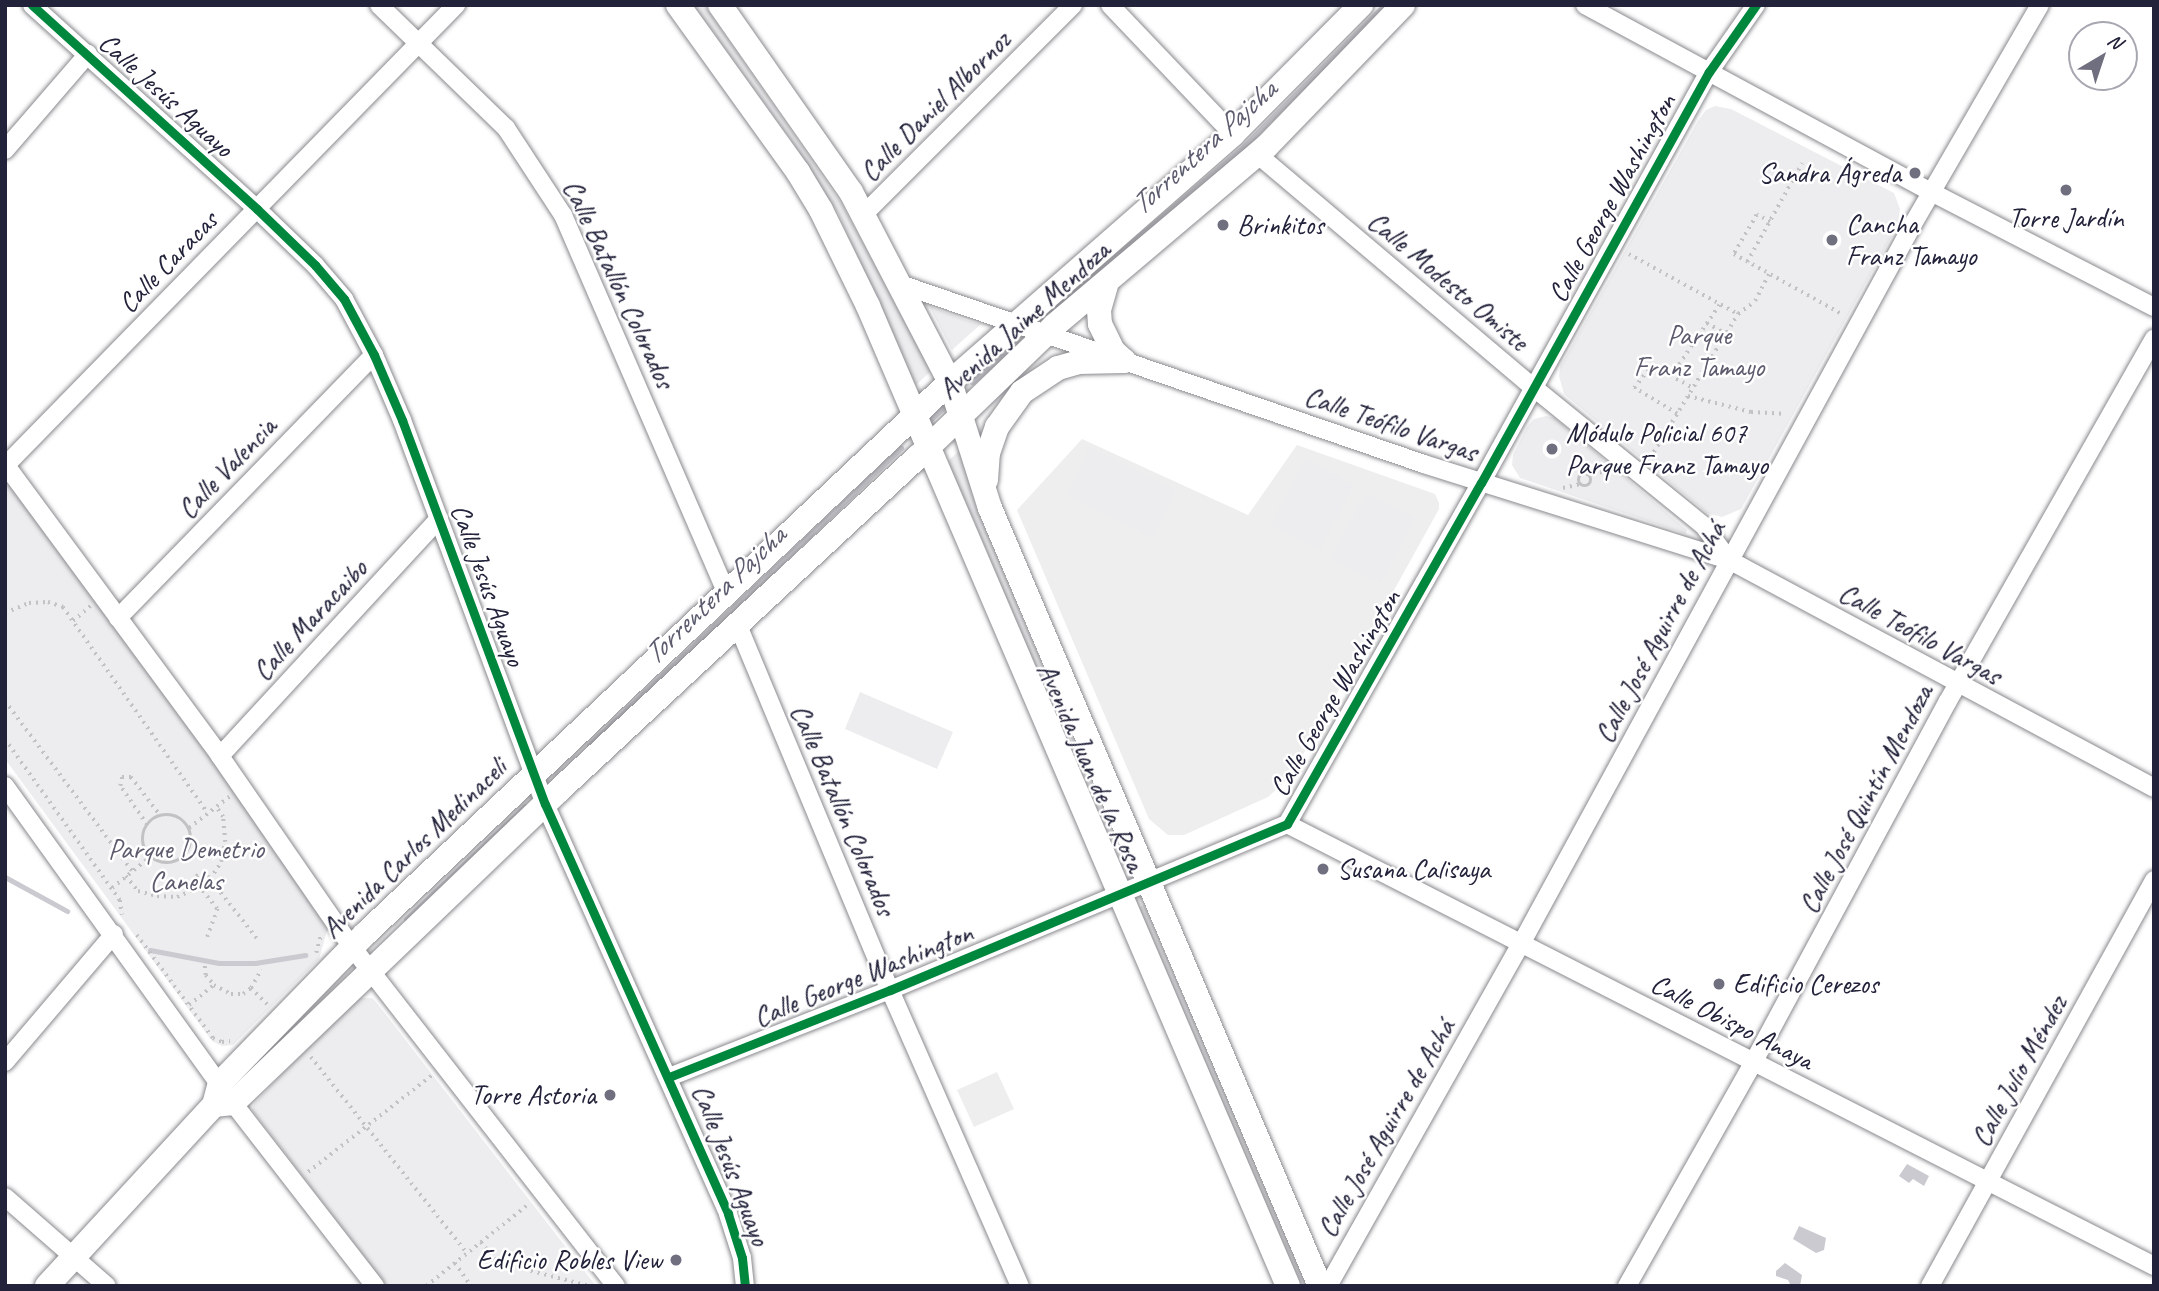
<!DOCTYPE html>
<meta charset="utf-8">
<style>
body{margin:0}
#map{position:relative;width:2159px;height:1291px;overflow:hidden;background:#fff;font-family:Caveat,sans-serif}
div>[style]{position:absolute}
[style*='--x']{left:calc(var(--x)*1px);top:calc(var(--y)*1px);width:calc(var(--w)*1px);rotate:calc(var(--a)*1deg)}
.built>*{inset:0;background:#eeeeef}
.green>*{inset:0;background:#ededef}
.water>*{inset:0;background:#cacad0}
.stream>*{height:5px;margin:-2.5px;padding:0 2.5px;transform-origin:2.5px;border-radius:2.5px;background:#cacad0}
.path>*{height:3.5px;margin-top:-1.75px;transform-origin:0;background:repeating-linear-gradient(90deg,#c2c2c4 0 2px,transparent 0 7px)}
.path>.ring{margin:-1.75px;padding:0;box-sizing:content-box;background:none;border:3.5px solid #c2c2c4;border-radius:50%}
.roads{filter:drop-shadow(0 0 2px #8a8a8f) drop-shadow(0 0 2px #8a8a8f)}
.minor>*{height:18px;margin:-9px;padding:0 9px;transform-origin:9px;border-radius:9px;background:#fff}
.secondary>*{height:24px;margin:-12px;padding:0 12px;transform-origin:12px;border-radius:12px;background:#fff}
.cycleway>*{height:9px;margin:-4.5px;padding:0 4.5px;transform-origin:4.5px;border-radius:4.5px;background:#00873e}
.dots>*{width:19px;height:19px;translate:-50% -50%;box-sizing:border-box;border:4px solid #fff;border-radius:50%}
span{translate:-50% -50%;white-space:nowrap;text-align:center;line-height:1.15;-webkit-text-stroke:5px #fff;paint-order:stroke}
.street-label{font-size:28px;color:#22223b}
.poi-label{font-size:28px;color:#22223b}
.right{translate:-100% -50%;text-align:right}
.left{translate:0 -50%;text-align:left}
.park-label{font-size:28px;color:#5b5b6d}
.water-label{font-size:30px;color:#5c5c6f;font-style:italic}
.frame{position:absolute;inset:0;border:7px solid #22223b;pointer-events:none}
.north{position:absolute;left:2068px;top:21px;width:70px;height:70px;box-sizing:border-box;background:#fff;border:2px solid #a7a7b1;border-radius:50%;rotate:39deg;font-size:19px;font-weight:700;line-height:28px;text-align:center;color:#22223b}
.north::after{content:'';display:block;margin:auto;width:24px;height:32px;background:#6f6f80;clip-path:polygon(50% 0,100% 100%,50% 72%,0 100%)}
</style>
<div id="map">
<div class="built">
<div style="clip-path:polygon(1082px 439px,1248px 515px,1297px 445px,1435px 494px,1439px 503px,1439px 509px,1291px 776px,1268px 797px,1184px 835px,1168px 835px,1149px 819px,1017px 510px)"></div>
<div style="clip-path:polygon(997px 1072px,1014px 1109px,974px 1127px,957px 1090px)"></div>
</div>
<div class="green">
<div style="clip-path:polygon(694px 5px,704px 5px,843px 206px,931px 371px,915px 386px,839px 215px,790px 138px)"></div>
<div style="clip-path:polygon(1715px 106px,1731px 109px,1894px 193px,1900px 209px,1898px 225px,1741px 509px,1722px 517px,1707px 513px,1564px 394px,1559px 376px,1560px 367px,1698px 121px,1706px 110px)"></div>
<div style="clip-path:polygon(929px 306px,966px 320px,981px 324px,952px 350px)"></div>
<div style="clip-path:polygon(1546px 416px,1555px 418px,1687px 530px,1686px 534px,1520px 478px,1512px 465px,1513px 455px,1527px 427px,1534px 419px)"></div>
<div style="clip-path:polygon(1089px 447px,1176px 490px,1153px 538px,1066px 495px)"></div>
<div style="clip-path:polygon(961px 449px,978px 510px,1127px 868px,1121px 871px,970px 511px,946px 463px)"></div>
<div style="clip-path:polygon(1305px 459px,1354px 485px,1320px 551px,1270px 525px)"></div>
<div style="clip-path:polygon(5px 478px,325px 913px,328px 927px,319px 959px,233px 1045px,222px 1046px,212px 1041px,5px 759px)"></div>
<div style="clip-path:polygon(1366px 493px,1415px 518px,1380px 584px,1331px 558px)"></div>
<div style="clip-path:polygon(860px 692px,953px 732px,937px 769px,845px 729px)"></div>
<div style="clip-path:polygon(1144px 905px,1309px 1286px,1302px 1286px,1137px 908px)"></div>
<div style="clip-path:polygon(359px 998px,372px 998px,376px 1002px,596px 1286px,387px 1286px,252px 1110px,254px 1104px,280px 1076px)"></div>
</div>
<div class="water">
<div style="clip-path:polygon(1907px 1164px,1929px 1176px,1924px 1186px,1913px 1179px,1909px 1183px,1899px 1176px)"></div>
<div style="clip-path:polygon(1799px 1226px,1826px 1238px,1824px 1250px,1816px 1253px,1793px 1239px)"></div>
<div style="clip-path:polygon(1785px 1263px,1802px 1275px,1800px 1286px,1791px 1286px,1788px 1280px,1776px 1276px,1776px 1271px)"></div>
</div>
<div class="stream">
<div style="--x:1046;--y:316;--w:261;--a:-40.6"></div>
<div style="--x:1244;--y:146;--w:199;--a:-45.2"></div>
<div style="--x:972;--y:382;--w:61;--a:-41"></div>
<div style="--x:929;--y:421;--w:21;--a:-43"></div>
<div style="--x:589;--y:745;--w:431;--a:-43.6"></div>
<div style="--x:5;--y:877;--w:71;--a:28.7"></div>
<div style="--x:406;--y:919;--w:164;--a:-43.5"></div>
<div style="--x:150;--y:950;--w:70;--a:10.7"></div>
<div style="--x:219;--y:963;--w:36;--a:0"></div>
<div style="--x:255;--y:963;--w:51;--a:-9.1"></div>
</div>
<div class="path">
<div style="--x:1770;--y:222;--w:15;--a:-152"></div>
<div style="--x:1757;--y:215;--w:45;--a:120.5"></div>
<div style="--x:1734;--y:254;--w:124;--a:29.1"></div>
<div style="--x:1629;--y:254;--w:124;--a:28.8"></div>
<div style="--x:1747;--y:262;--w:113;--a:-60.9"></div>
<div style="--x:1707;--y:323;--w:22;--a:30"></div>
<div style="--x:1671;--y:376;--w:87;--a:-55.8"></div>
<div style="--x:1688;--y:396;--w:65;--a:14.3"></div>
<div style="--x:1751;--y:412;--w:34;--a:3"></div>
<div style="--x:1677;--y:414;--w:50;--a:-148.8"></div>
<div style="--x:1634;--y:388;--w:29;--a:-52"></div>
<div style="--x:1652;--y:365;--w:47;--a:29.3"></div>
<div style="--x:1650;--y:458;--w:169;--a:-58.6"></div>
<div style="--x:1738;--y:314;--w:21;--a:-37"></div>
<div style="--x:1755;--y:301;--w:30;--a:-63"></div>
<div style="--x:1586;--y:474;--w:23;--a:-7"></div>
<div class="ring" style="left:1579px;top:474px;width:8.5px;height:8.5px"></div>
<div style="--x:1563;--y:488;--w:18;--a:-13"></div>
<div style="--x:5;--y:613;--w:26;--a:-23"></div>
<div style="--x:29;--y:603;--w:19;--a:-3"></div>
<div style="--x:48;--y:602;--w:16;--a:18"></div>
<div style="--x:63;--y:607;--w:252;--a:54.9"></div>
<div style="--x:73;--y:621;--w:23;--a:-41"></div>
<div style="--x:5;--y:701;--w:212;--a:53.2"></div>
<div style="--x:5;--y:739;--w:198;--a:54.5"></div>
<div style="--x:120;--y:900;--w:15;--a:82"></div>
<div class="ring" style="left:143px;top:815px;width:44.5px;height:44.5px"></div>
<div style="--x:147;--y:825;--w:47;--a:-124.7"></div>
<div style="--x:120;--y:786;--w:9;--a:-77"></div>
<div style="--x:122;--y:777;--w:9;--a:0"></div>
<div style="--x:131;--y:777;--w:48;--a:52.7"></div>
<div style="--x:189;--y:828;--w:51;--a:-37.8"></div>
<div style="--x:126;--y:876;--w:19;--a:51"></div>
<div style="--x:138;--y:891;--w:20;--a:15"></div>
<div style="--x:157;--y:896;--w:20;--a:3"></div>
<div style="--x:177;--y:897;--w:24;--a:-24"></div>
<div style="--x:210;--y:879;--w:20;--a:-57"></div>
<div style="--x:221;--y:862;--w:20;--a:-79"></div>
<div style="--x:225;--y:842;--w:25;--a:-95"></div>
<div style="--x:223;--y:817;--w:12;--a:-125"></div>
<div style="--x:112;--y:888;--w:50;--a:-39.4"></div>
<div style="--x:137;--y:935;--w:128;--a:53.6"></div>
<div style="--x:213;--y:1038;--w:10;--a:24"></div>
<div style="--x:222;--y:1042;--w:8;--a:-7"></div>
<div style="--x:207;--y:937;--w:30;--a:-70"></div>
<div style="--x:217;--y:909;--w:33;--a:-129"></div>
<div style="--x:196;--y:883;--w:7;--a:-90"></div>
<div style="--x:196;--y:876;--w:7;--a:-27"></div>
<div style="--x:202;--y:873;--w:7;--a:27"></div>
<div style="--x:208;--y:876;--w:83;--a:51.9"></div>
<div style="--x:316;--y:953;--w:20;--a:-75"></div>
<div style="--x:205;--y:966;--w:9;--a:84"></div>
<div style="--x:206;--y:975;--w:13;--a:51"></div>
<div style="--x:214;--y:985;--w:19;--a:28"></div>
<div style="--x:231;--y:994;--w:12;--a:0"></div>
<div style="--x:243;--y:994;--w:10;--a:-37"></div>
<div style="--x:251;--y:988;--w:21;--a:-61"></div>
<div style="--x:251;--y:988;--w:23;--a:45"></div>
<div style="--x:189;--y:1005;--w:32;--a:-39"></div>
<div style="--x:311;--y:1057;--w:251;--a:51.5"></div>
<div style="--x:308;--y:1172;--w:157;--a:-38"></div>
<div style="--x:481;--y:1242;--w:26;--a:51"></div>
<div style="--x:497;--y:1262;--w:95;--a:14.6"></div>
<div style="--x:455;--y:1263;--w:28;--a:55"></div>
<div style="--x:426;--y:1286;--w:133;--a:-38.6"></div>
</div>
<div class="roads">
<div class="minor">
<div style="--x:32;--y:5;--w:304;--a:42.2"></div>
<div style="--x:257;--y:209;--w:81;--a:44"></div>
<div style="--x:315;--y:265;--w:45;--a:49.5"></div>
<div style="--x:344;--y:299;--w:64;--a:61.8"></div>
<div style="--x:374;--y:355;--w:71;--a:66.7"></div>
<div style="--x:402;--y:420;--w:410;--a:69.6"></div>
<div style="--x:545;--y:804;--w:449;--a:65.9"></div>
<div style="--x:728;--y:1214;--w:46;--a:72.3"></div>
<div style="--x:742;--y:1258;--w:28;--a:84"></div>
<div style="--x:379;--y:5;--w:177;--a:44.1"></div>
<div style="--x:506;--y:128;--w:104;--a:56.8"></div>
<div style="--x:563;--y:215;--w:411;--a:66.6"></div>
<div style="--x:1110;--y:5;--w:178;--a:46.4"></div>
<div style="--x:1585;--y:5;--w:393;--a:28.4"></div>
<div style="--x:1931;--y:192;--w:251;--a:27.3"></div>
<div style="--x:5;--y:150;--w:127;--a:-49.2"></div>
<div style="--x:1257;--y:154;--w:361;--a:40.2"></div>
<div style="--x:1533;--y:387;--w:220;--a:39.1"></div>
<div style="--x:1704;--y:526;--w:42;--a:53.7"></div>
<div style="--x:864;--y:214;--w:296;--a:-45"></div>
<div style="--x:900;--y:284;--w:554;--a:18.96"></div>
<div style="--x:1424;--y:464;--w:320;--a:17.5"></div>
<div style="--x:1729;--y:560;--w:482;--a:28.2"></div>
<div style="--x:5;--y:464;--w:363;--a:53.6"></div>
<div style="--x:220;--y:756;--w:232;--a:55.4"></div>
<div style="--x:352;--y:947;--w:430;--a:52.1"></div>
<div style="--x:6;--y:465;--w:644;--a:-45.63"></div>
<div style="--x:118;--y:618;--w:367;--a:-45.8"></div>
<div style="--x:737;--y:623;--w:398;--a:67.4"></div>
<div style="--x:890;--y:990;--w:323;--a:66.3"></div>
<div style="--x:220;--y:756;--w:323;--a:-47.3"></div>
<div style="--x:5;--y:786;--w:390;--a:54.3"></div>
<div style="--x:233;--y:1103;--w:232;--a:52.2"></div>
<div style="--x:1287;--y:824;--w:973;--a:27.01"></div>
<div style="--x:5;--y:1062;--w:168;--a:-49.6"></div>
<div style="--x:669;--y:1077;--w:238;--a:-21.5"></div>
<div style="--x:890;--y:990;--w:430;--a:-22.7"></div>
<div style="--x:1287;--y:824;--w:392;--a:-60.4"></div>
<div style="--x:1481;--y:483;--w:470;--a:-61"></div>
<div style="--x:1709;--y:72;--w:82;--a:-55"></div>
<div style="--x:5;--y:1197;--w:135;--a:41.1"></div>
<div style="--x:1328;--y:1286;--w:393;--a:-60.6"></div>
<div style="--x:1521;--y:944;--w:820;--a:-61.43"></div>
<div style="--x:1913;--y:224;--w:253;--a:-59.9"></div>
<div style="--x:1627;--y:1286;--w:256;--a:-60.5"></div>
<div style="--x:1753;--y:1063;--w:411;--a:-61.7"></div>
<div style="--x:1948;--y:701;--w:417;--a:-60.4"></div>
<div style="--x:1930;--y:1286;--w:464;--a:-61.1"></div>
</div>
<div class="secondary">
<div style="--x:678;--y:5;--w:206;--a:54.3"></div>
<div style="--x:798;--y:172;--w:44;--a:58.8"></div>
<div style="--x:821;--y:210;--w:107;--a:63.9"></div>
<div style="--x:868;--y:306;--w:1066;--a:66.8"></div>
<div style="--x:720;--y:5;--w:228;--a:55"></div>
<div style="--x:851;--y:192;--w:214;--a:62.5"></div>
<div style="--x:950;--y:382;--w:132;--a:72.4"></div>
<div style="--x:990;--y:508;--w:845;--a:67.02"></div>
<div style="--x:1107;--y:282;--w:29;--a:106"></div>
<div style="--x:1099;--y:310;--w:14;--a:86"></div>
<div style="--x:1100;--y:324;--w:30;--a:64"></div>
<div style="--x:1113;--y:351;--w:15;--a:42"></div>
<div style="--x:986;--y:480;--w:27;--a:-86"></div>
<div style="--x:988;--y:453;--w:28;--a:-71"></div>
<div style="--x:997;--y:427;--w:43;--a:-54.5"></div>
<div style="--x:1022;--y:392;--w:43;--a:-33.7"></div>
<div style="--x:1058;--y:368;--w:22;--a:-16"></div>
<div style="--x:1079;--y:362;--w:45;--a:-1.3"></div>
<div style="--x:214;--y:1105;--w:19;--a:-6"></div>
<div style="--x:233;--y:1103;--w:448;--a:-43.8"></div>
<div style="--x:556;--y:793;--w:494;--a:-42.9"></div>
<div style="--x:918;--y:457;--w:190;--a:-43.9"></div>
<div style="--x:1055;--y:325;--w:276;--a:-40.2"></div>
<div style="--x:1266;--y:147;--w:197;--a:-46"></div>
<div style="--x:47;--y:1286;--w:246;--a:-47.3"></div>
<div style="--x:214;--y:1105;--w:23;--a:-75"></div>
<div style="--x:220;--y:1083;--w:208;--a:-45.8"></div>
<div style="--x:365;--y:934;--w:804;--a:-43.34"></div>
<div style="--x:950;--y:382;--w:376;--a:-41.2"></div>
<div style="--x:1233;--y:134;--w:182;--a:-45.2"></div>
</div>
</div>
<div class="cycleway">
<div style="--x:32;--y:5;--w:304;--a:42.2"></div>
<div style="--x:257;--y:209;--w:81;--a:44"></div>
<div style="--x:315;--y:265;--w:45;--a:49.5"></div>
<div style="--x:344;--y:299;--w:64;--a:61.8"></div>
<div style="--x:374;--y:355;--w:71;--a:66.7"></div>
<div style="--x:402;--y:420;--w:410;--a:69.6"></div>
<div style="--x:545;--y:804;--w:449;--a:65.9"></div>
<div style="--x:728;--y:1214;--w:46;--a:72.3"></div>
<div style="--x:742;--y:1258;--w:28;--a:84"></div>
<div style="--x:669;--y:1077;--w:238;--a:-21.5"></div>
<div style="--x:890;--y:990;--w:430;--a:-22.7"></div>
<div style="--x:1287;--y:824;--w:392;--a:-60.4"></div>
<div style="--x:1481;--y:483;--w:470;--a:-61"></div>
<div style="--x:1709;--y:72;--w:82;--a:-55"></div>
</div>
<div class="dots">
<div style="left:1915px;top:173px;background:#6f6f80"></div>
<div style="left:2066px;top:190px;background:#6f6f80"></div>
<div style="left:1223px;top:225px;background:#6f6f80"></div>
<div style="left:1832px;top:240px;background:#6f6f80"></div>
<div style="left:1552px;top:449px;background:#6f6f80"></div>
<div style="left:1323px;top:869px;background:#6f6f80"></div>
<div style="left:1719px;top:984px;background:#6f6f80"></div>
<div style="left:610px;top:1095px;background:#6f6f80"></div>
<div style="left:676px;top:1260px;background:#6f6f80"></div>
</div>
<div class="street-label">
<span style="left:166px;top:95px;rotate:42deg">Calle Jesús Aguayo</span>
<span style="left:935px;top:106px;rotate:-45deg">Calle Daniel Albornoz</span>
<span style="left:1612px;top:198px;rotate:-61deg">Calle George Washington</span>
<span style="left:168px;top:262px;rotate:-46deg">Calle Caracas</span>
<span style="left:1448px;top:281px;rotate:40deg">Calle Modesto Omiste</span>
<span style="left:619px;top:284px;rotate:65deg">Calle Batallón Colorados</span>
<span style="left:1024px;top:320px;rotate:-42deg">Avenida Jaime Mendoza</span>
<span style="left:1391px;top:424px;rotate:19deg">Calle Teófilo Vargas</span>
<span style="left:227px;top:468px;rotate:-46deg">Calle Valencia</span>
<span style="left:488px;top:585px;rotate:70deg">Calle Jesús Aguayo</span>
<span style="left:310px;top:620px;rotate:-47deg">Calle Maracaibo</span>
<span style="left:1660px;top:632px;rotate:-62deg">Calle José Aguirre de Achá</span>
<span style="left:1920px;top:634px;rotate:29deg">Calle Teófilo Vargas</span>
<span style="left:1335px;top:693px;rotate:-60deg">Calle George Washington</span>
<span style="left:1091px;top:767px;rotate:66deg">Avenida Juan de la Rosa</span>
<span style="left:1866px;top:799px;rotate:-62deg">Calle José Quintín Mendoza</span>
<span style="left:843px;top:810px;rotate:67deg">Calle Batallón Colorados</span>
<span style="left:414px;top:848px;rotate:-44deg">Avenida Carlos Medinaceli</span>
<span style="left:863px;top:975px;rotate:-22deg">Calle George Washington</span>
<span style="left:1732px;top:1022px;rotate:27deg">Calle Obispo Anaya</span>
<span style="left:2019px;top:1071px;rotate:-61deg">Calle Julio Méndez</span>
<span style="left:1386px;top:1128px;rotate:-60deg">Calle José Aguirre de Achá</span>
<span style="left:731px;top:1165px;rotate:69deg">Calle Jesús Aguayo</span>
</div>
<div class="poi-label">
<span class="right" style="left:1901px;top:173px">Sandra Ágreda</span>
<span style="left:2066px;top:218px">Torre Jardín</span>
<span class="left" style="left:1846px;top:240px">Cancha<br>Franz Tamayo</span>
<span class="left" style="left:1237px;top:225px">Brinkitos</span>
<span class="left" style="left:1566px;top:449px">Módulo Policial 607<br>Parque Franz Tamayo</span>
<span class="left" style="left:1337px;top:869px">Susana Calisaya</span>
<span class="left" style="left:1733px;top:984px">Edificio Cerezos</span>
<span class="right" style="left:596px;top:1095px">Torre Astoria</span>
<span class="right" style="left:662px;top:1260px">Edificio Robles View</span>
</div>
<div class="park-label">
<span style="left:1699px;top:351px">Parque<br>Franz Tamayo</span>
<span style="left:186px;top:865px">Parque Demetrio<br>Canelas</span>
</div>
<div class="water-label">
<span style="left:1203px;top:147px;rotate:-42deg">Torrentera Pajcha</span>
<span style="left:714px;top:595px;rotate:-44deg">Torrentera Pajcha</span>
</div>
<div class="frame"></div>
<div class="north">N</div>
</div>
